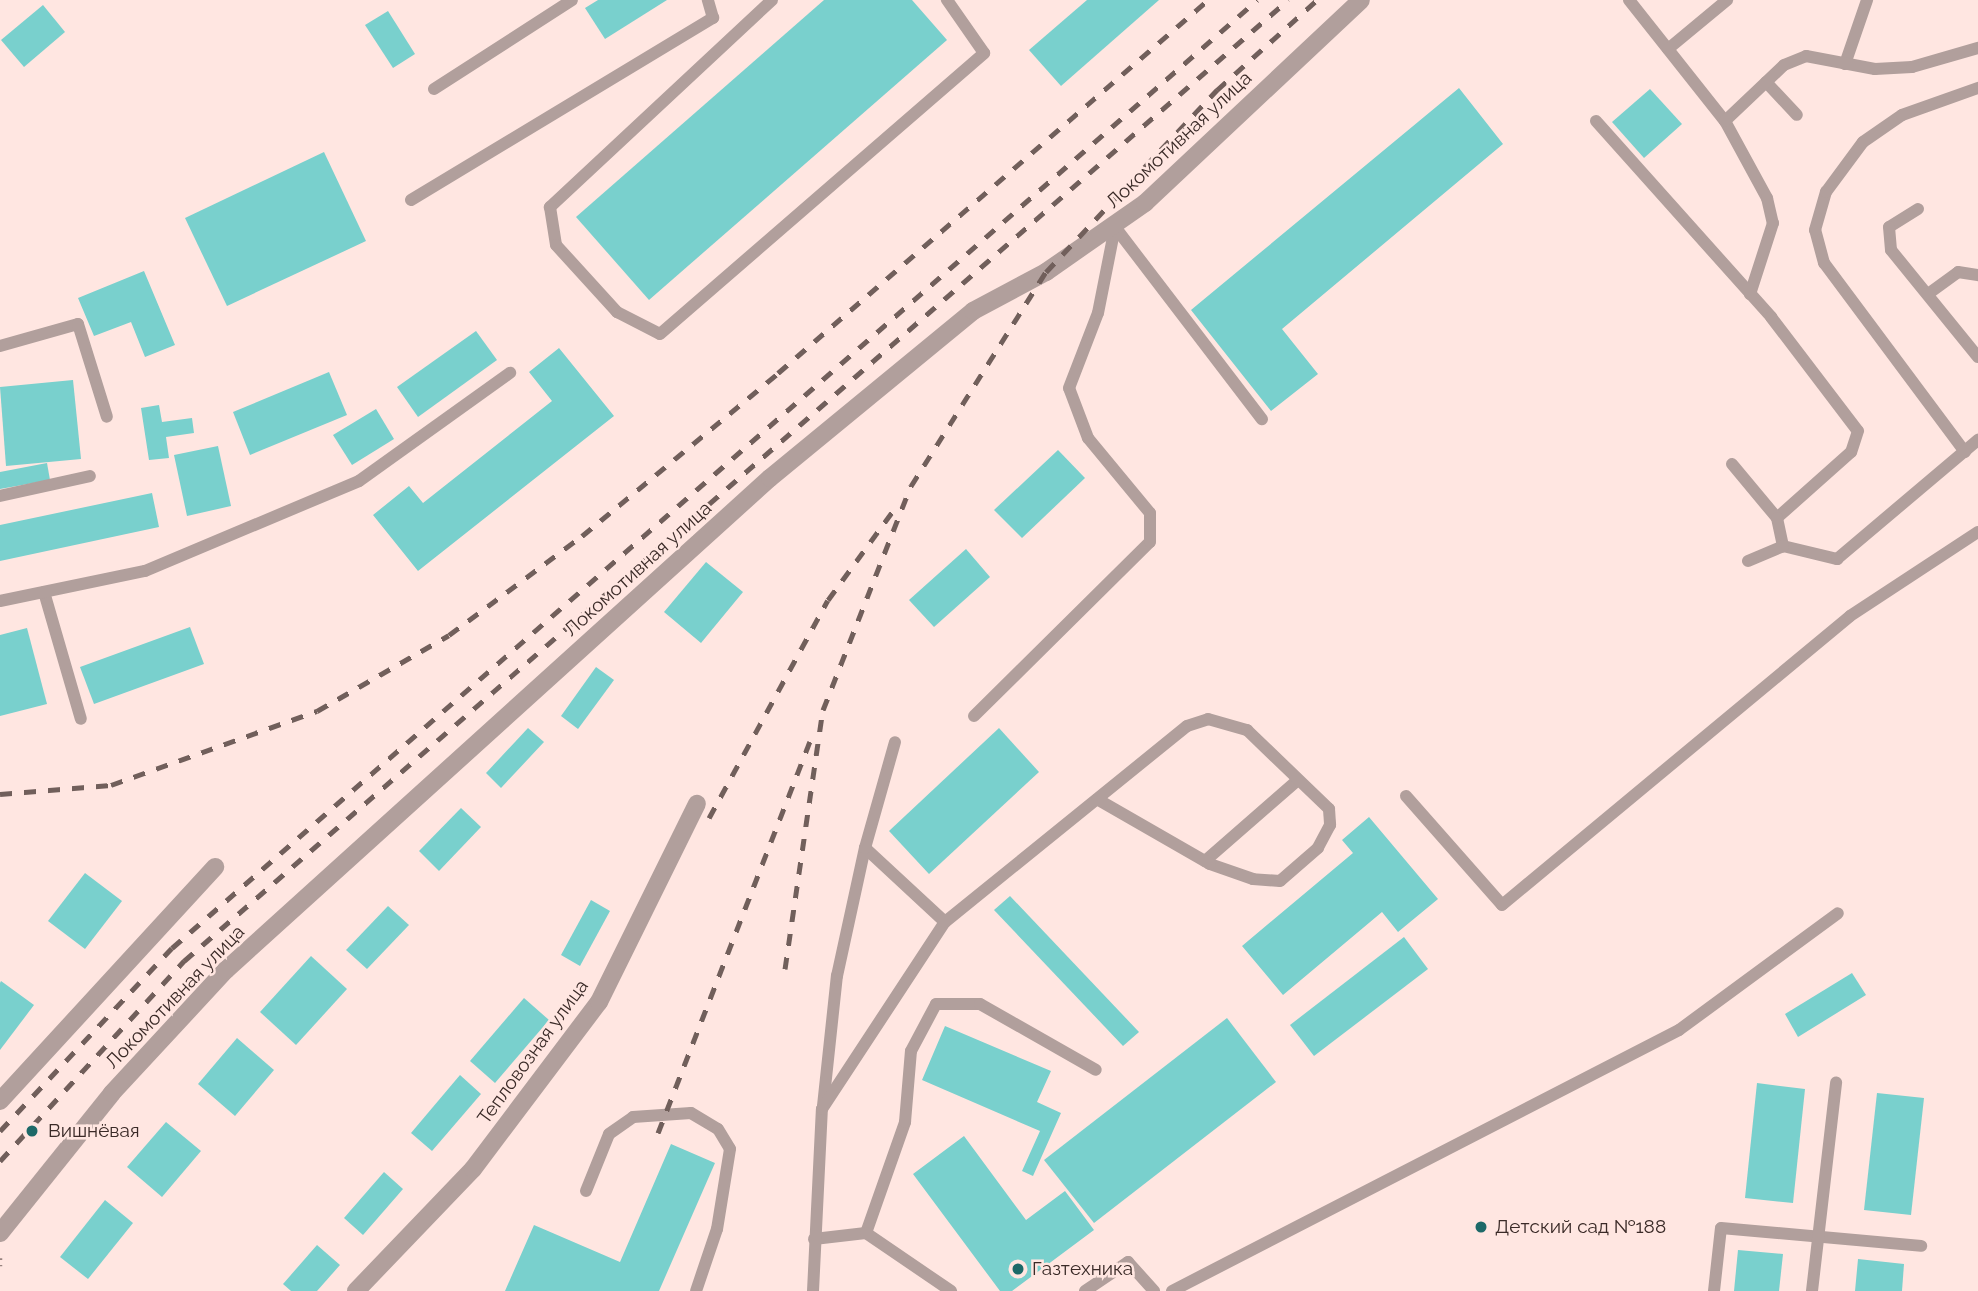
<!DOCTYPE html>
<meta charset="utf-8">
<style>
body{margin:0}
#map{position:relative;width:1978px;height:1291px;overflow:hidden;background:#ffe6e1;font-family:Raleway,sans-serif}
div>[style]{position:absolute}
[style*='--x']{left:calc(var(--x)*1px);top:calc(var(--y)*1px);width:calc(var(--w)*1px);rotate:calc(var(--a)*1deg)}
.building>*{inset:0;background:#79d0cd}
.path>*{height:4.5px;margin-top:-2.25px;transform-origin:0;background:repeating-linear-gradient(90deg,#988480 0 2px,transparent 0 7px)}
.service>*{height:12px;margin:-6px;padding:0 6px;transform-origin:6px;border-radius:6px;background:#b19f9c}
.minor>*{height:18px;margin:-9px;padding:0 9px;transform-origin:9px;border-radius:9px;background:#b19f9c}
.tertiary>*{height:18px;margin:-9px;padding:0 9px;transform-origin:9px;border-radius:9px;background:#b19f9c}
.rail>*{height:5px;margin-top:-2.5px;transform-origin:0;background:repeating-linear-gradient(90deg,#715f5b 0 12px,transparent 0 24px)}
.dots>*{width:19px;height:19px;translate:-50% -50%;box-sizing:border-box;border:4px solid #ffe6e1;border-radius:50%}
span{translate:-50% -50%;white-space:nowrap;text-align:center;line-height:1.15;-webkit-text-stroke:5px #ffe6e1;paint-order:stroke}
.street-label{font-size:19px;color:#3a2a27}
.poi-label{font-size:19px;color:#3a2a27}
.left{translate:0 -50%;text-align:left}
</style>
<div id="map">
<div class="building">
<div style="clip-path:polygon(598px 0,667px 0,605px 39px,585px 8px)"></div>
<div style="clip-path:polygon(824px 0,912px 0,947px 40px,649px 300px,576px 217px)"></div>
<div style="clip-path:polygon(1087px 0,1159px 0,1061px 86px,1029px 50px)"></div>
<div style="clip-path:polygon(43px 5px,65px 32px,24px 67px,1px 40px)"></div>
<div style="clip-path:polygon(388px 11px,415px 54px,393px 68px,365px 25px)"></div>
<div style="clip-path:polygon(1459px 88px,1503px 144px,1282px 329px,1318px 374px,1271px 411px,1191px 310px)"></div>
<div style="clip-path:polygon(1650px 89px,1682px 124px,1644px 158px,1612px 122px)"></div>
<div style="clip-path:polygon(324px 152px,366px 241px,227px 306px,185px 218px)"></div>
<div style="clip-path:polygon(144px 271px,175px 345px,145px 357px,131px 322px,94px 336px,78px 298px)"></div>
<div style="clip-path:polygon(476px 331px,497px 360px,418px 417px,397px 387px)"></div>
<div style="clip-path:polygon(559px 348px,614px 416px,418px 571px,373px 515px,409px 486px,423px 503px,552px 401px,529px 372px)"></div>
<div style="clip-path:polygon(329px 372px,347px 415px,250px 455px,233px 412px)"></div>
<div style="clip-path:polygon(73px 380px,81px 459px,6px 466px,0 387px)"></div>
<div style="clip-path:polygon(159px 405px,162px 422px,192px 418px,194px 433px,166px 437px,169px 458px,149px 460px,141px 408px)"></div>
<div style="clip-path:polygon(376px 409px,394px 439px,352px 465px,333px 435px)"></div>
<div style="clip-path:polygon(218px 446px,231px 506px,187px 516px,174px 455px)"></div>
<div style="clip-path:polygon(1058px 450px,1085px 478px,1022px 538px,994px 510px)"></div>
<div style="clip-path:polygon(47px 463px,50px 480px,0 489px,0 472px)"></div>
<div style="clip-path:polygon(152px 493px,159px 527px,0 561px,0 525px)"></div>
<div style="clip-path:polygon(966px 549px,990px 577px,934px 627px,909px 600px)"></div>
<div style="clip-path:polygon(706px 562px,743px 592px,701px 643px,664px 612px)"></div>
<div style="clip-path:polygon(190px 627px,204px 664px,94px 704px,80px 667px)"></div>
<div style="clip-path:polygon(27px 628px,47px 704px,0 716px,0 635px)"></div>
<div style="clip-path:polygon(596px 667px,614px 680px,578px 729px,561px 716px)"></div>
<div style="clip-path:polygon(528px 728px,544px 742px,501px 788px,486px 773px)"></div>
<div style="clip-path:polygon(999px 728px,1039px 772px,929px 874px,889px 831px)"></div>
<div style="clip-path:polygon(461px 808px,481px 827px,439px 871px,419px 851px)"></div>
<div style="clip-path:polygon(1369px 817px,1438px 899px,1398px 932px,1382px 912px,1283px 995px,1242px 946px,1353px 853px,1342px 840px)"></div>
<div style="clip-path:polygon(85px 873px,122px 901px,85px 949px,48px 921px)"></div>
<div style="clip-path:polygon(1010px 896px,1139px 1032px,1123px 1046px,994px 910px)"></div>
<div style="clip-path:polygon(591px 900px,610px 911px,580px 966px,561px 955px)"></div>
<div style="clip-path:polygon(388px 906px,409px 925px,367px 969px,346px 950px)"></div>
<div style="clip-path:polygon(1404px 937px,1428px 969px,1314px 1056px,1290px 1025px)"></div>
<div style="clip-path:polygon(311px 956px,347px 989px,296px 1045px,260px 1012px)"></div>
<div style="clip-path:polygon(1852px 973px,1866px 995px,1798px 1037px,1785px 1014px)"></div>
<div style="clip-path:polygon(1px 981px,34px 1005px,0 1050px,0 983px)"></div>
<div style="clip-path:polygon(524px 998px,549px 1020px,495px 1083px,470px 1061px)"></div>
<div style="clip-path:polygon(1227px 1018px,1276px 1082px,1094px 1223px,1044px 1160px)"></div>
<div style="clip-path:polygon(945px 1026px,1051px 1071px,1037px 1102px,1061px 1113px,1033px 1176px,1022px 1171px,1040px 1131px,922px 1080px)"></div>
<div style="clip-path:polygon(237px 1038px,274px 1070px,235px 1116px,198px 1084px)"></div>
<div style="clip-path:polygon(460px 1075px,481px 1094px,432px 1151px,411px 1133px)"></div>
<div style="clip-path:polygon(1757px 1083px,1805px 1089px,1793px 1203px,1745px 1198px)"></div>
<div style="clip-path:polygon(1877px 1093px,1924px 1098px,1911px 1215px,1864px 1210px)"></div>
<div style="clip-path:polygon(166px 1122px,201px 1151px,162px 1197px,127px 1167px)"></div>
<div style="clip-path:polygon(964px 1136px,1026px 1220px,1065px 1191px,1094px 1230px,1012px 1291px,1000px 1291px,913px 1174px)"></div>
<div style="clip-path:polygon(671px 1144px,715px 1163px,659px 1291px,505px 1291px,534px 1225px,620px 1262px)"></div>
<div style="clip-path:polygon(384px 1172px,403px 1189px,363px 1235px,344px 1218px)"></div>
<div style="clip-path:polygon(105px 1200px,133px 1223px,88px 1279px,60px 1257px)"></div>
<div style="clip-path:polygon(317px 1245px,340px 1265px,317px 1291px,291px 1291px,283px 1284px)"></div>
<div style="clip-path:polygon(1738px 1250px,1783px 1254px,1779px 1291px,1734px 1291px)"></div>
<div style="clip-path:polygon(1858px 1259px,1904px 1264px,1902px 1291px,1855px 1291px)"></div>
</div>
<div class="path">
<div style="--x:0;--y:1258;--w:8;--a:90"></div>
</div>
<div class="service">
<div style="--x:772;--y:0;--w:304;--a:137"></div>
<div style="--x:550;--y:207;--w:38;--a:81"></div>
<div style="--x:556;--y:245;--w:91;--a:47.7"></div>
<div style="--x:617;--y:312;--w:48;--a:27.1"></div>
<div style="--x:660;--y:334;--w:429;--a:-40.9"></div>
<div style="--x:984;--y:53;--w:65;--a:-124.9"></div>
<div style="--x:1629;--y:0;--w:154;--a:51.6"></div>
<div style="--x:1725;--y:121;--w:88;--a:61.4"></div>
<div style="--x:1767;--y:198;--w:26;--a:77"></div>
<div style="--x:1773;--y:223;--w:75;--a:107.9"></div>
<div style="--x:1668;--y:49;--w:77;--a:-39.7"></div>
<div style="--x:1845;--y:64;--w:68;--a:-71"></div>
<div style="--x:1766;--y:82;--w:45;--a:46.8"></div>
<div style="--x:434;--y:89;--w:164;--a:-32.8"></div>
<div style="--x:1596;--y:121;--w:263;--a:48.2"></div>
<div style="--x:1771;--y:317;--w:143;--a:52.7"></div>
<div style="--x:1858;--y:431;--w:22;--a:108"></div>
<div style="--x:1851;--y:452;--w:99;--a:138.3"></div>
<div style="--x:1725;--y:121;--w:81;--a:-43.5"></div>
<div style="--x:1784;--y:65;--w:24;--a:-22"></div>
<div style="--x:1806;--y:56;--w:70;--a:10.7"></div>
<div style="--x:1875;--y:69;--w:37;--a:-3"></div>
<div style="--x:1912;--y:67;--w:69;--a:-16.1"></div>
<div style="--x:411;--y:200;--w:353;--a:-31.1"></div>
<div style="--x:713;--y:18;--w:19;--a:-106"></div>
<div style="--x:1918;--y:209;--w:34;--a:148"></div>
<div style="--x:1889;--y:227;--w:23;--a:85"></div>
<div style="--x:1891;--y:250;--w:138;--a:50.9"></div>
<div style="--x:1928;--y:294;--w:37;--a:-36"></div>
<div style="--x:1958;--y:272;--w:20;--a:9"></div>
<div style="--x:0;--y:346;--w:81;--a:-15.8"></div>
<div style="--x:78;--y:324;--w:97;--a:72.7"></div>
<div style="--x:1965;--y:452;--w:236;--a:-126.7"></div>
<div style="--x:1824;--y:263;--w:34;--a:-105"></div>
<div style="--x:1815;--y:230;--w:40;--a:-74"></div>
<div style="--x:1826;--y:192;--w:62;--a:-53.5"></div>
<div style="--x:1863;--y:142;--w:47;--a:-34.7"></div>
<div style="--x:1902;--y:115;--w:81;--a:-19.6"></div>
<div style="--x:1732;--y:464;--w:70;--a:50.2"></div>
<div style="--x:1777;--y:518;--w:29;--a:78"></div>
<div style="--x:1783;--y:546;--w:56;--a:13.5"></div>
<div style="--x:1837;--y:559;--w:185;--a:-40.2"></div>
<div style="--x:0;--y:496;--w:92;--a:-12.5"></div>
<div style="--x:1748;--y:561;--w:38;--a:-23"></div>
<div style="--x:44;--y:592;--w:132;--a:73.8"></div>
<div style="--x:0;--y:601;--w:148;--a:-11.7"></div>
<div style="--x:145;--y:571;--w:232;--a:-22.8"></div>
<div style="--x:359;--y:481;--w:186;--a:-35.6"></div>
<div style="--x:974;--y:716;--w:247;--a:-44.7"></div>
<div style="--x:1150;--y:542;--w:29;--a:-90"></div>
<div style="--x:1150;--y:513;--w:97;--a:-129.6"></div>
<div style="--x:1088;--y:438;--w:53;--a:-110.8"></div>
<div style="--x:1069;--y:388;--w:80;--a:-68.9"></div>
<div style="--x:1098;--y:313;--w:88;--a:-78.8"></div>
<div style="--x:1115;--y:227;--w:242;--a:52.6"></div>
<div style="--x:1406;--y:796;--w:145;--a:48.6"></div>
<div style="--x:1502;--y:905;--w:452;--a:-39.7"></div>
<div style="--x:1850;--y:616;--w:153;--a:-33.3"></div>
<div style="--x:1205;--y:861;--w:123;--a:-41.1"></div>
<div style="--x:945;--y:922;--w:311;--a:-39"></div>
<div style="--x:1187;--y:726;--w:22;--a:-18"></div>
<div style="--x:1208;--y:719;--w:41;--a:15.8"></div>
<div style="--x:1247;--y:730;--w:114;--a:43.9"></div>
<div style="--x:1329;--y:809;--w:16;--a:86"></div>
<div style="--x:1330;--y:825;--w:26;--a:118"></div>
<div style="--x:1318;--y:848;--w:50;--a:139"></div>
<div style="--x:1280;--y:881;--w:27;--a:-176"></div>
<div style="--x:1253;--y:879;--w:46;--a:-160.8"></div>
<div style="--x:1210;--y:864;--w:130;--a:-150.1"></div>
<div style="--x:823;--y:1106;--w:131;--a:-83.9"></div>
<div style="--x:837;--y:976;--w:131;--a:-77.7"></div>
<div style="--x:586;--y:1191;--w:61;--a:-68"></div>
<div style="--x:609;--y:1134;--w:29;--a:-35"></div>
<div style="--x:633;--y:1117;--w:58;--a:-3.9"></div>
<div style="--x:691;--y:1113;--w:31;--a:31"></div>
<div style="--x:718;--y:1129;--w:23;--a:59"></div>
<div style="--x:730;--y:1149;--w:81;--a:99.2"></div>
<div style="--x:717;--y:1229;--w:65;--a:108.7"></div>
<div style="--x:866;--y:1233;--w:118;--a:-70.6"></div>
<div style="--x:905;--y:1122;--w:71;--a:-85.2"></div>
<div style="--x:911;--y:1051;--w:53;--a:-62"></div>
<div style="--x:936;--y:1004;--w:44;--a:0"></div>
<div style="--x:980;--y:1004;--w:133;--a:29.6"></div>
<div style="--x:814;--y:1239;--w:52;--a:-6.6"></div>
<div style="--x:866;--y:1233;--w:103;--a:34.3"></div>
<div style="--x:813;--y:1291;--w:182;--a:-87.2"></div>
<div style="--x:822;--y:1109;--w:224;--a:-56.7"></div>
<div style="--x:945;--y:922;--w:109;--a:-137.2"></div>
<div style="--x:865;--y:848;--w:110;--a:-74.2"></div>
<div style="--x:1085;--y:1291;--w:52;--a:-34"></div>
<div style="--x:1128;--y:1262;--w:39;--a:48"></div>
<div style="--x:1172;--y:1291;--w:570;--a:-27.24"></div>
<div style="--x:1679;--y:1030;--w:197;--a:-36.3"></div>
<div style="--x:1714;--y:1291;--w:63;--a:-83.7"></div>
<div style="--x:1721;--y:1228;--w:201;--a:5.1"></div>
<div style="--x:1812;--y:1291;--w:210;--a:-83.4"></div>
</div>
<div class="minor">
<div style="--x:0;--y:1101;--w:318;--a:-47.4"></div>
<div style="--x:356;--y:1291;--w:169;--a:-46.2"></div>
<div style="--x:473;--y:1169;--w:209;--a:-53"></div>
<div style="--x:599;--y:1002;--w:221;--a:-63.7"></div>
</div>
<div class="tertiary">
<div style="--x:0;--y:1233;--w:179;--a:-51.3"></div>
<div style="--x:112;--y:1093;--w:168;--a:-47.2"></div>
<div style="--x:226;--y:970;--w:733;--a:-42.13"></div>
<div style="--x:770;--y:478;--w:263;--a:-39.4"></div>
<div style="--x:973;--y:311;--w:83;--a:-28.1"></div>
<div style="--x:1046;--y:272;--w:121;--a:-34.9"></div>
<div style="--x:1145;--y:203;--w:296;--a:-43.2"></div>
</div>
<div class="rail">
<div style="--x:0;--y:794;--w:111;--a:-4.6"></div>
<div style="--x:111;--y:785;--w:219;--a:-19.8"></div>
<div style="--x:317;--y:711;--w:152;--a:-29.9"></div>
<div style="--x:449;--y:635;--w:166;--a:-36.7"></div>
<div style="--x:582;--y:536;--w:255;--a:-39.7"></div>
<div style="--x:778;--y:373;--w:569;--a:-40.94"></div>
<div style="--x:709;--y:818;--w:248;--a:-61.4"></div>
<div style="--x:828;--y:600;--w:119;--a:-53.9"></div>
<div style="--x:785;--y:969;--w:262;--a:-81.7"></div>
<div style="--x:823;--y:710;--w:241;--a:-68.6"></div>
<div style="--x:911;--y:486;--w:253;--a:-57.8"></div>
<div style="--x:1046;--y:272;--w:250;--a:-46.8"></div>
<div style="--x:1217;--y:90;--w:135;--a:-42"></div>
<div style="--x:0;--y:1131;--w:251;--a:-46.8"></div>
<div style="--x:172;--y:948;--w:1441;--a:-41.14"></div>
<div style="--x:658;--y:1133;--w:420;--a:-68.8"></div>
<div style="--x:0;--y:1161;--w:272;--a:-47.4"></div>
<div style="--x:184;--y:961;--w:1464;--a:-41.04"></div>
</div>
<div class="dots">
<div style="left:32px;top:1131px;background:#1d6968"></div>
<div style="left:1481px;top:1227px;background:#1d6968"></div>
<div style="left:1018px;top:1269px;background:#1d6968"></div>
</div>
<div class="street-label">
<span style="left:1179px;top:140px;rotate:-43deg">Локомотивная улица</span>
<span style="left:638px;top:569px;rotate:-42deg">Локомотивная улица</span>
<span style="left:175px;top:997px;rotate:-46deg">Локомотивная улица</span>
<span style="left:533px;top:1052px;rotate:-54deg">Тепловозная улица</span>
</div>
<div class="poi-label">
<span class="left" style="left:48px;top:1131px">Вишнёвая</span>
<span class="left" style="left:1495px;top:1227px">Детский сад №188</span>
<span class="left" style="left:1032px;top:1269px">Газтехника</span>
</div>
</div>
